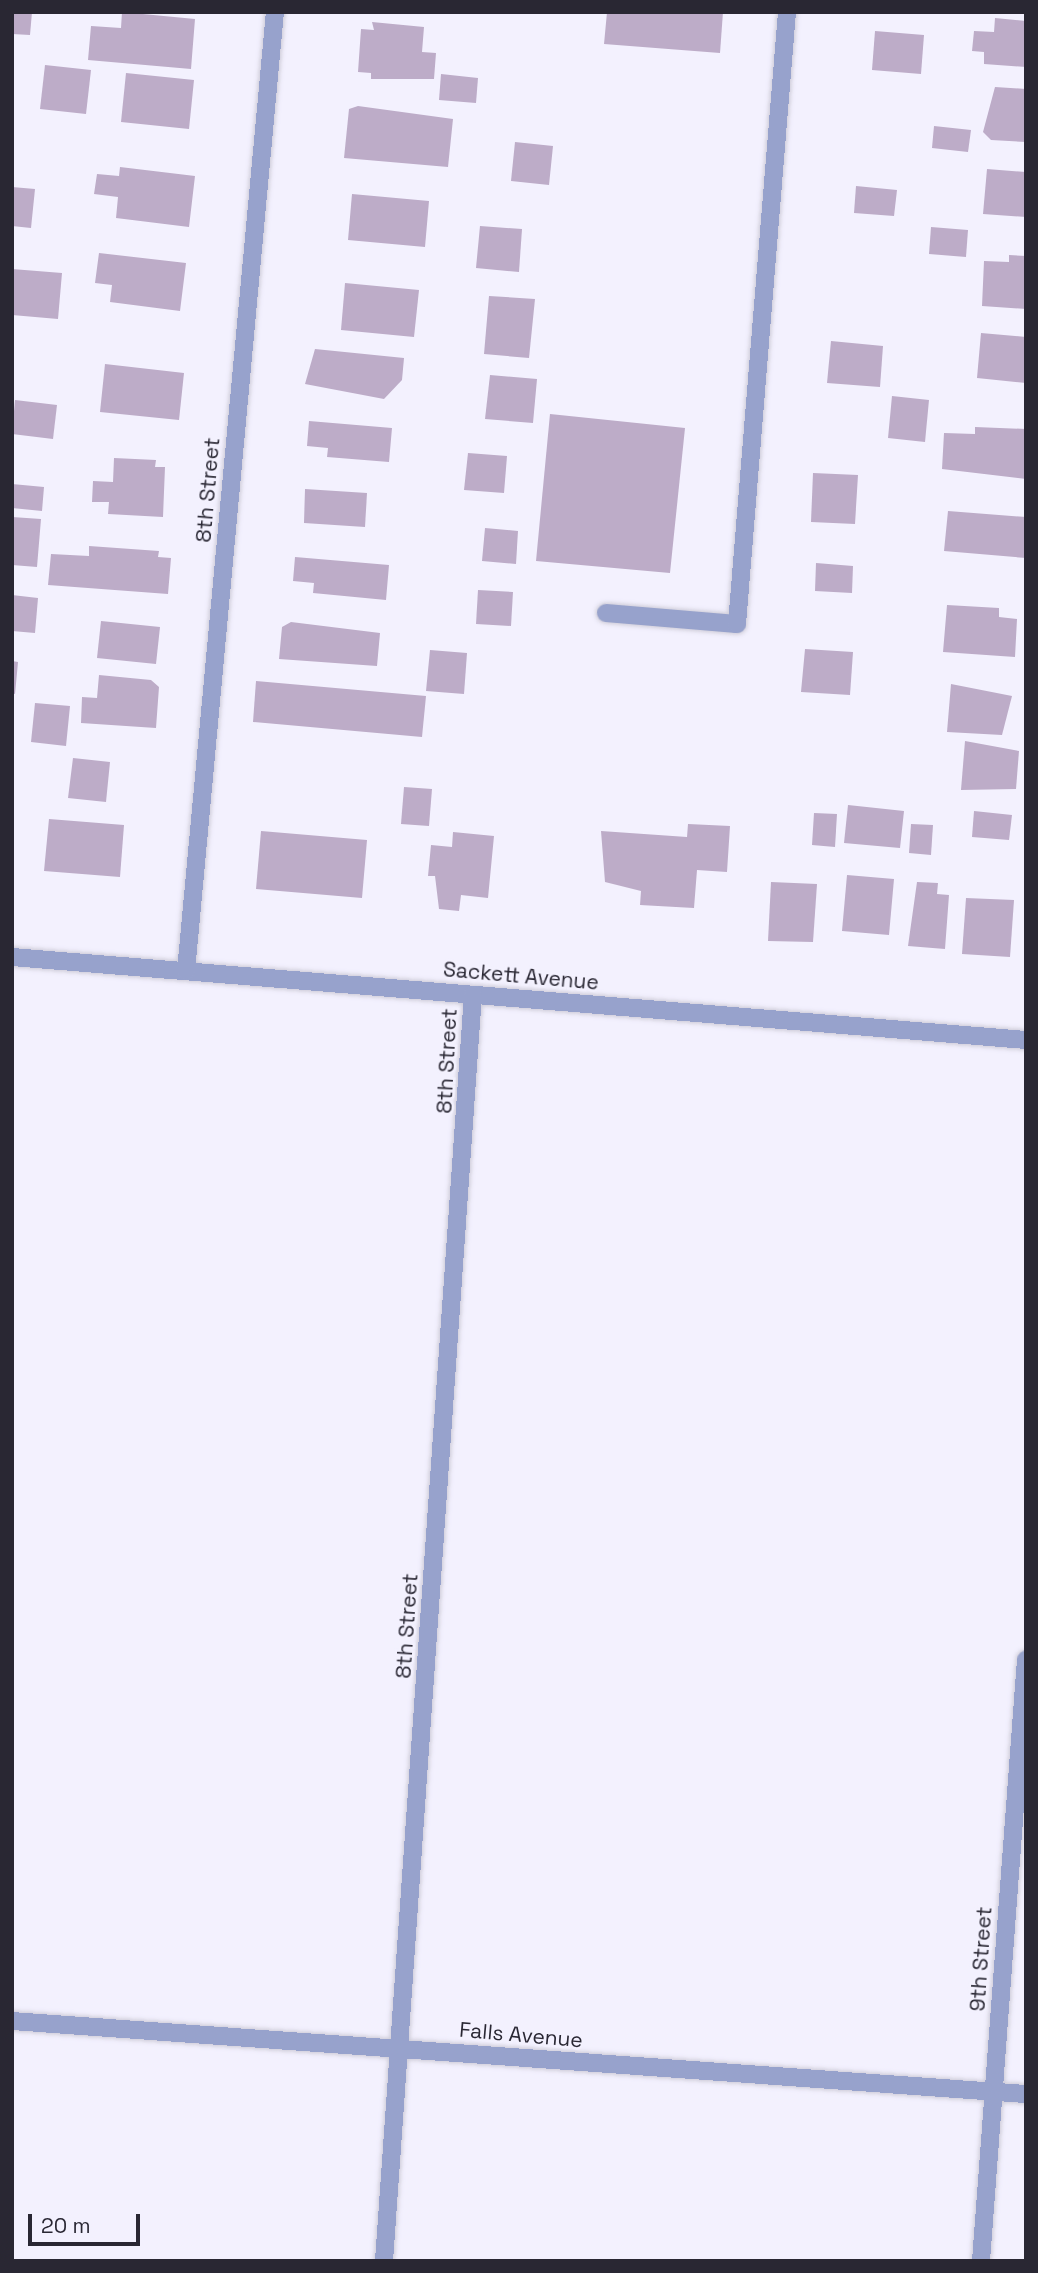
<!DOCTYPE html>
<style>
body{margin:0}
#map{position:relative;width:1038px;height:2273px;overflow:hidden;background:#f3f1fe;font-family:"Space Grotesk",sans-serif}
div>[style]{position:absolute}
[style*='--x']{left:calc(var(--x)*1px);top:calc(var(--y)*1px);width:calc(var(--w)*1px);rotate:calc(var(--a)*1deg)}
.building>*{inset:0;background:#bdacc8}
.roads{filter:drop-shadow(0 0 2px #cfcdd9) drop-shadow(0 0 2px #cfcdd9)}
.service>*{height:18px;margin:-9px;padding:0 9px;transform-origin:9px;border-radius:9px;background:#97a2cc}
.minor>*{height:18px;margin:-9px;padding:0 9px;transform-origin:9px;border-radius:9px;background:#97a2cc}
span{translate:-50% -50%;white-space:nowrap;text-align:center;line-height:1.15;-webkit-text-stroke:5px #f3f1fe;paint-order:stroke}
.street-label{font-size:21px;color:#292733}
.frame{position:absolute;inset:0;border:14px solid #292733;pointer-events:none}
.scale{position:absolute;left:28px;top:2214px;width:112px;height:32px;box-sizing:border-box;border:4px solid #292733;border-top:0;padding-left:9px;font-size:21px;line-height:24px;white-space:nowrap;color:#292733;-webkit-text-stroke:5px #f3f1fe;paint-order:stroke}
</style>
<div id="map">
<div class="building">
<div style="clip-path:polygon(12px 12px,32px 12px,30px 35px,12px 34px)"></div>
<div style="clip-path:polygon(122px 12px,195px 19px,191px 69px,88px 60px,91px 26px,121px 28px)"></div>
<div style="clip-path:polygon(607px 12px,723px 12px,720px 53px,604px 44px)"></div>
<div style="clip-path:polygon(995px 18px,1026px 21px,1026px 67px,984px 64px,984px 52px,972px 51px,974px 31px,994px 32px)"></div>
<div style="clip-path:polygon(372px 22px,424px 27px,422px 52px,436px 53px,434px 79px,371px 79px,371px 73px,358px 72px,361px 29px,374px 30px)"></div>
<div style="clip-path:polygon(875px 31px,924px 35px,921px 74px,872px 70px)"></div>
<div style="clip-path:polygon(45px 65px,91px 70px,86px 114px,40px 109px)"></div>
<div style="clip-path:polygon(126px 73px,194px 80px,189px 129px,121px 122px)"></div>
<div style="clip-path:polygon(441px 74px,478px 78px,476px 103px,439px 100px)"></div>
<div style="clip-path:polygon(995px 87px,1026px 89px,1026px 142px,991px 140px,983px 132px)"></div>
<div style="clip-path:polygon(358px 106px,453px 119px,448px 167px,344px 158px,349px 109px)"></div>
<div style="clip-path:polygon(934px 126px,971px 130px,968px 152px,932px 148px)"></div>
<div style="clip-path:polygon(515px 142px,553px 146px,549px 185px,511px 181px)"></div>
<div style="clip-path:polygon(120px 167px,195px 176px,189px 227px,116px 218px,118px 197px,94px 194px,97px 174px,119px 176px)"></div>
<div style="clip-path:polygon(987px 169px,1026px 172px,1026px 217px,983px 214px)"></div>
<div style="clip-path:polygon(856px 186px,897px 190px,894px 216px,854px 213px)"></div>
<div style="clip-path:polygon(12px 187px,35px 189px,31px 228px,12px 226px)"></div>
<div style="clip-path:polygon(352px 194px,429px 201px,425px 247px,348px 240px)"></div>
<div style="clip-path:polygon(480px 226px,522px 229px,519px 272px,476px 268px)"></div>
<div style="clip-path:polygon(931px 227px,968px 230px,966px 257px,929px 254px)"></div>
<div style="clip-path:polygon(99px 253px,186px 263px,180px 311px,110px 302px,112px 285px,95px 283px)"></div>
<div style="clip-path:polygon(1009px 255px,1026px 256px,1026px 309px,982px 306px,984px 261px,1009px 262px)"></div>
<div style="clip-path:polygon(12px 269px,62px 273px,58px 319px,12px 315px)"></div>
<div style="clip-path:polygon(345px 283px,419px 290px,414px 337px,341px 330px)"></div>
<div style="clip-path:polygon(489px 296px,535px 299px,529px 358px,484px 354px)"></div>
<div style="clip-path:polygon(981px 333px,1026px 337px,1026px 383px,977px 378px)"></div>
<div style="clip-path:polygon(831px 341px,883px 346px,880px 387px,827px 383px)"></div>
<div style="clip-path:polygon(315px 349px,404px 358px,402px 380px,384px 399px,305px 384px)"></div>
<div style="clip-path:polygon(105px 364px,184px 373px,179px 420px,100px 412px)"></div>
<div style="clip-path:polygon(490px 375px,537px 379px,533px 423px,485px 419px)"></div>
<div style="clip-path:polygon(892px 396px,929px 400px,925px 442px,888px 438px)"></div>
<div style="clip-path:polygon(15px 400px,57px 405px,53px 439px,12px 434px)"></div>
<div style="clip-path:polygon(550px 414px,685px 428px,670px 573px,536px 561px)"></div>
<div style="clip-path:polygon(309px 421px,392px 428px,389px 462px,327px 457px,328px 448px,307px 446px)"></div>
<div style="clip-path:polygon(975px 427px,1026px 429px,1026px 479px,942px 469px,944px 433px,975px 434px)"></div>
<div style="clip-path:polygon(468px 453px,507px 456px,504px 493px,464px 490px)"></div>
<div style="clip-path:polygon(114px 458px,156px 460px,155px 467px,165px 467px,163px 517px,108px 514px,109px 502px,92px 502px,93px 481px,113px 482px)"></div>
<div style="clip-path:polygon(813px 473px,858px 475px,855px 524px,811px 522px)"></div>
<div style="clip-path:polygon(12px 484px,44px 487px,42px 511px,12px 508px)"></div>
<div style="clip-path:polygon(305px 489px,367px 493px,365px 527px,304px 523px)"></div>
<div style="clip-path:polygon(948px 511px,1026px 517px,1026px 558px,944px 551px)"></div>
<div style="clip-path:polygon(12px 517px,41px 519px,37px 567px,12px 565px)"></div>
<div style="clip-path:polygon(485px 528px,518px 531px,516px 564px,482px 561px)"></div>
<div style="clip-path:polygon(89px 546px,159px 551px,158px 557px,171px 558px,168px 594px,48px 585px,51px 554px,89px 556px)"></div>
<div style="clip-path:polygon(295px 557px,389px 565px,386px 600px,313px 593px,314px 583px,293px 581px)"></div>
<div style="clip-path:polygon(816px 563px,853px 566px,852px 593px,815px 591px)"></div>
<div style="clip-path:polygon(478px 590px,513px 592px,511px 626px,476px 624px)"></div>
<div style="clip-path:polygon(12px 595px,38px 598px,35px 633px,12px 631px)"></div>
<div style="clip-path:polygon(947px 605px,999px 608px,999px 617px,1017px 619px,1015px 657px,943px 652px)"></div>
<div style="clip-path:polygon(101px 621px,160px 627px,156px 664px,97px 658px)"></div>
<div style="clip-path:polygon(291px 622px,380px 633px,377px 666px,279px 659px,282px 627px)"></div>
<div style="clip-path:polygon(805px 649px,853px 652px,850px 695px,801px 692px)"></div>
<div style="clip-path:polygon(430px 650px,467px 653px,464px 694px,426px 691px)"></div>
<div style="clip-path:polygon(12px 661px,18px 662px,15px 694px,12px 693px)"></div>
<div style="clip-path:polygon(99px 675px,151px 680px,159px 687px,156px 728px,81px 723px,82px 697px,97px 698px)"></div>
<div style="clip-path:polygon(256px 681px,426px 696px,422px 737px,253px 722px)"></div>
<div style="clip-path:polygon(951px 684px,1012px 696px,1002px 735px,947px 732px)"></div>
<div style="clip-path:polygon(35px 703px,70px 706px,66px 746px,31px 742px)"></div>
<div style="clip-path:polygon(965px 741px,1019px 751px,1016px 789px,961px 790px)"></div>
<div style="clip-path:polygon(73px 758px,110px 762px,106px 802px,68px 798px)"></div>
<div style="clip-path:polygon(404px 787px,432px 789px,429px 826px,401px 824px)"></div>
<div style="clip-path:polygon(848px 805px,904px 811px,900px 848px,844px 843px)"></div>
<div style="clip-path:polygon(974px 811px,1012px 815px,1009px 840px,972px 837px)"></div>
<div style="clip-path:polygon(814px 813px,837px 814px,835px 847px,812px 845px)"></div>
<div style="clip-path:polygon(49px 819px,124px 825px,120px 877px,44px 871px)"></div>
<div style="clip-path:polygon(688px 824px,730px 826px,727px 872px,697px 870px,694px 908px,640px 905px,641px 891px,605px 882px,601px 831px,687px 837px)"></div>
<div style="clip-path:polygon(911px 824px,933px 825px,931px 855px,909px 853px)"></div>
<div style="clip-path:polygon(261px 831px,367px 840px,362px 898px,256px 889px)"></div>
<div style="clip-path:polygon(453px 832px,494px 836px,488px 898px,461px 895px,459px 911px,439px 909px,435px 876px,428px 876px,431px 845px,452px 847px)"></div>
<div style="clip-path:polygon(847px 875px,894px 879px,889px 935px,842px 931px)"></div>
<div style="clip-path:polygon(771px 882px,817px 884px,813px 942px,768px 941px)"></div>
<div style="clip-path:polygon(917px 882px,938px 883px,937px 894px,949px 895px,945px 949px,908px 946px)"></div>
<div style="clip-path:polygon(966px 898px,1014px 900px,1010px 957px,962px 954px)"></div>
</div>
<div class="roads">
<div class="service">
<div style="--x:606;--y:613;--w:131;--a:4.8"></div>
<div style="--x:737;--y:624;--w:614;--a:-85.33"></div>
</div>
<div class="minor">
<div style="--x:12;--y:957;--w:1017;--a:4.68"></div>
<div style="--x:186;--y:971;--w:963;--a:-84.7"></div>
<div style="--x:12;--y:2021;--w:1017;--a:4.12"></div>
<div style="--x:384;--y:2261;--w:1269;--a:-85.98"></div>
<div style="--x:981;--y:2261;--w:603;--a:-85.72"></div>
</div>
</div>
<div class="street-label">
<span style="left:208px;top:490px;rotate:-85deg">8th Street</span>
<span style="left:521px;top:976px;rotate:5deg">Sackett Avenue</span>
<span style="left:447px;top:1061px;rotate:-87deg">8th Street</span>
<span style="left:407px;top:1626px;rotate:-86deg">8th Street</span>
<span style="left:981px;top:1959px;rotate:-86deg">9th Street</span>
<span style="left:521px;top:2035px;rotate:5deg">Falls Avenue</span>
</div>
<div class="frame"></div>
<div class="scale">20 m</div>
</div>
